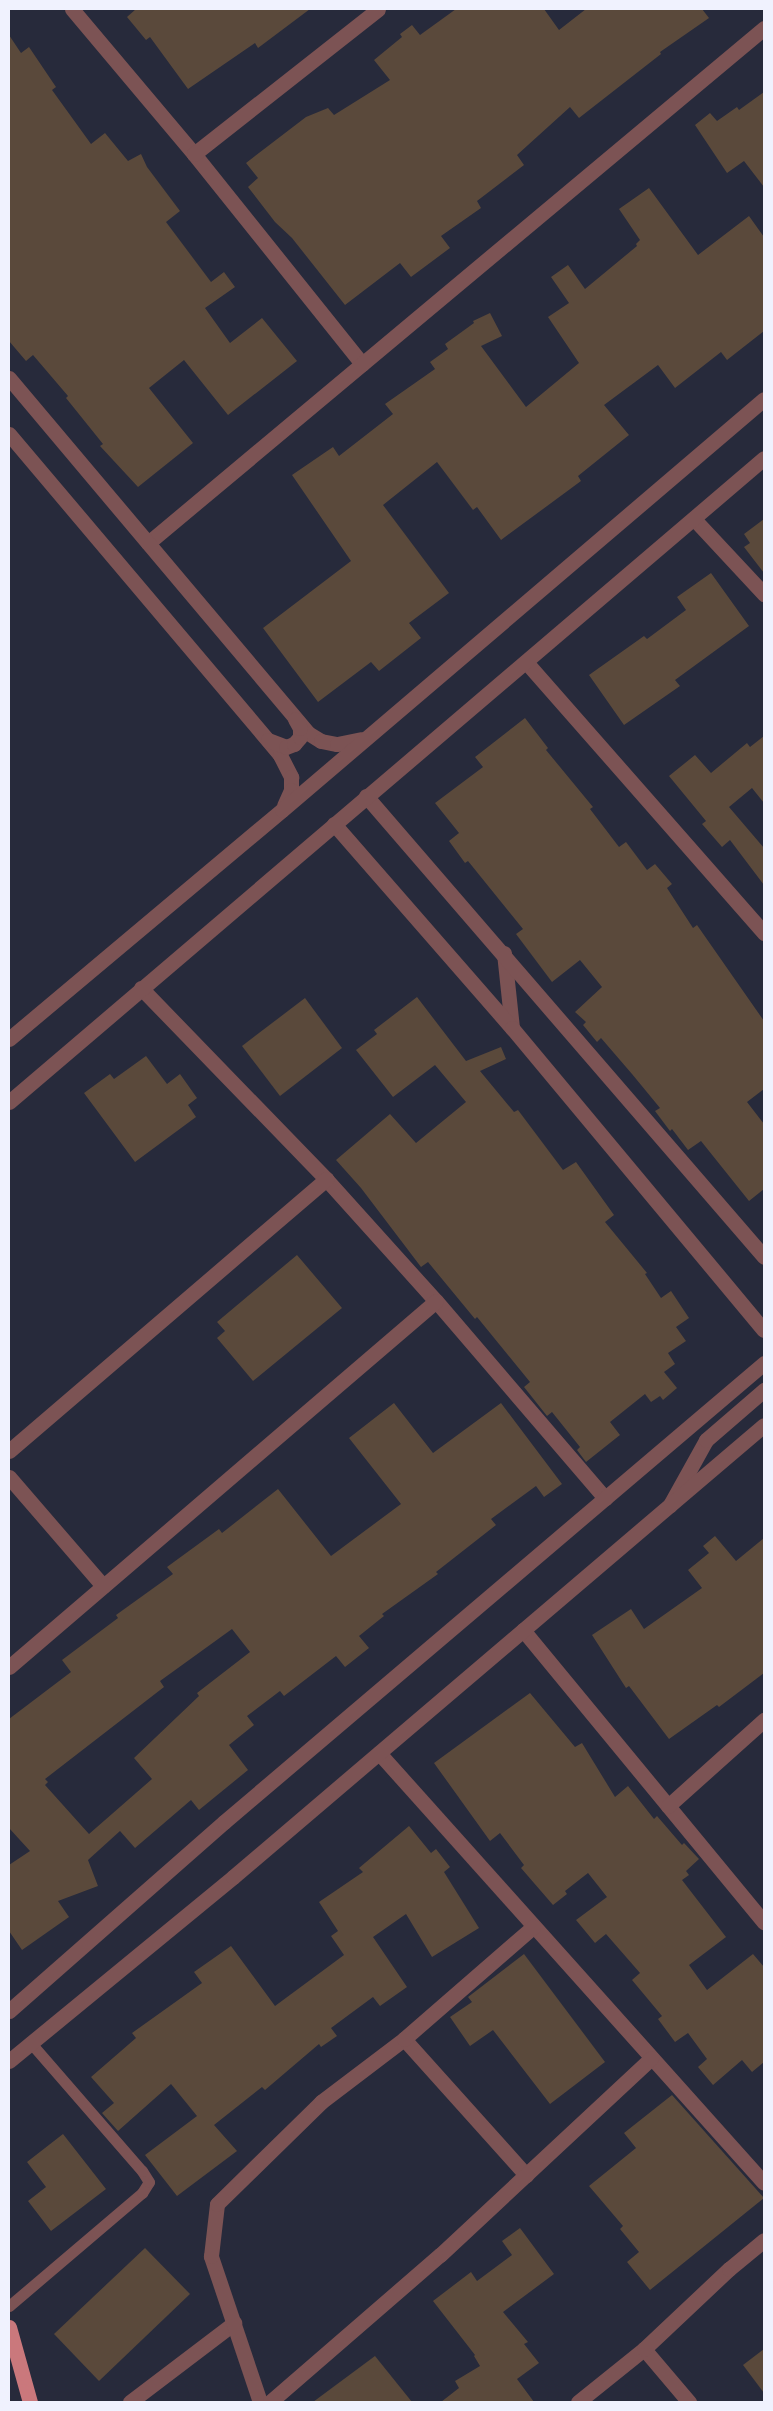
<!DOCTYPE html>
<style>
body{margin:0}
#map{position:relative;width:773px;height:2411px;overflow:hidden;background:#272a3b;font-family:"Zilla Slab",serif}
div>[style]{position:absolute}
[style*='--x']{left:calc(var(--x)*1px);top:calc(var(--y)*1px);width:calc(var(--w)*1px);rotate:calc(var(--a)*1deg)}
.building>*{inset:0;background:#5a493b}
.service>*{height:11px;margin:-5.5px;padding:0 5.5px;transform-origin:5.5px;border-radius:5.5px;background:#7c5354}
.minor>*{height:15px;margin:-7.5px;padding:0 7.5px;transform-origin:7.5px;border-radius:7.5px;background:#7c5354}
.tertiary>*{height:15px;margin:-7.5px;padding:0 7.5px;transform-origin:7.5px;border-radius:7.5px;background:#7c5354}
.primary>*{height:15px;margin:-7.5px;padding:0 7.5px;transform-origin:7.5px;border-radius:7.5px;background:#ca787c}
span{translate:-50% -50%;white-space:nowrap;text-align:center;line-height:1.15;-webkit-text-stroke:4px #272a3b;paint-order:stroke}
.frame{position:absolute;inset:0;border:10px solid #f0f2fe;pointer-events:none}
</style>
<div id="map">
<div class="building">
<div style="clip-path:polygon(136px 9px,310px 9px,258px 48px,255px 43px,188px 89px,150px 37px,146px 40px,127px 17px)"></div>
<div style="clip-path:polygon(456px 9px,544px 9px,559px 30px,586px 9px,702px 9px,709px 18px,660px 52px,661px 54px,579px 118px,570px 107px,517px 155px,524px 165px,477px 201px,481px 208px,441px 236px,450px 248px,411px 277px,400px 263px,345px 305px,292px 238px,275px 222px,248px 187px,258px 178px,246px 163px,306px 117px,328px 108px,334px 115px,390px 80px,374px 60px,402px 37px,400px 34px,412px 25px,420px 35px)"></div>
<div style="clip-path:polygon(9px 35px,21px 53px,29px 47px,56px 87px,52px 90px,91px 144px,105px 133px,128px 161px,141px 154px,147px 167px,180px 211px,166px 222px,211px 282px,224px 272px,235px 287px,205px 308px,230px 343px,262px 318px,297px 361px,228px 415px,184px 360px,149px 388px,193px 443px,138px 487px,100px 446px,103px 444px,66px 398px,68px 396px,33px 355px,26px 361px,9px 341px)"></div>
<div style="clip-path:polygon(764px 92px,764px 187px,744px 161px,727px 173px,695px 125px,710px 113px,717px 121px,737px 107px,739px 110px)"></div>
<div style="clip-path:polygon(649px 188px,698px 255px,749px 216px,764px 237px,764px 331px,727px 360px,721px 352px,675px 388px,658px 365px,604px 405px,629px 435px,578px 476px,581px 481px,501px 540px,477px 507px,473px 510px,437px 462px,383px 505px,449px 593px,409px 623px,421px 638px,379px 671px,371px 662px,318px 702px,263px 628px,351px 561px,292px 475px,333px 447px,339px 456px,393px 414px,385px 404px,435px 369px,430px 362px,448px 349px,445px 344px,474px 323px,473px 321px,490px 313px,502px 336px,481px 346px,526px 407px,579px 363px,548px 317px,569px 303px,551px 277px,568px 265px,585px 289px,637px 246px,636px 244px,640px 240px,619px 209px)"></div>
<div style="clip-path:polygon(764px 519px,764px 573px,744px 547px,750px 543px,744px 534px)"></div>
<div style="clip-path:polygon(711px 573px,749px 626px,675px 680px,680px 686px,624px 725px,589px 675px,644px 636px,647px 639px,686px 610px,677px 597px)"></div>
<div style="clip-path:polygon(525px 718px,548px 748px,546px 750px,593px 807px,590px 809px,619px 847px,626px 842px,647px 870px,655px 864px,672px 884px,667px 888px,693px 928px,697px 925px,764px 1021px,764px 1089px,747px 1102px,764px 1124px,764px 1189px,749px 1201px,701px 1141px,688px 1150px,672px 1129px,670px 1131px,655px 1111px,660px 1108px,632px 1074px,601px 1038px,597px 1042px,583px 1025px,586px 1022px,575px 1012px,602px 987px,580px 960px,552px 982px,516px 934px,523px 929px,468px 861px,465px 863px,449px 841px,459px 833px,435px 803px,483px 767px,475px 757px)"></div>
<div style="clip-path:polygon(764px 736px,764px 803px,752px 788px,729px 807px,764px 848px,764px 885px,730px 840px,722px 847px,702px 824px,706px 821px,669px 776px,695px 755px,711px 773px,747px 743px,750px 747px)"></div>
<div style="clip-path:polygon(417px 997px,466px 1061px,501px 1047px,506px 1059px,480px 1071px,514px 1112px,518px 1110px,563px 1170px,576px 1162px,614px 1215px,605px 1222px,647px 1273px,645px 1274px,661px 1298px,671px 1291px,689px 1318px,676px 1327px,686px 1341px,668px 1353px,675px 1364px,664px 1372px,677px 1388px,663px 1400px,660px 1396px,651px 1402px,645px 1394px,610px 1422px,620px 1435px,586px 1462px,577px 1450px,580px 1447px,552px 1412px,547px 1416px,524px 1387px,530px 1382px,477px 1317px,475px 1319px,428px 1262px,421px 1267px,361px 1188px,336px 1160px,390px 1114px,416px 1143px,466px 1102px,435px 1065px,393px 1097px,356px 1050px,377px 1034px,374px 1030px)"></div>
<div style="clip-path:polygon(305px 998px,342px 1048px,280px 1096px,242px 1046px)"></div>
<div style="clip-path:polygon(146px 1056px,167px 1084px,180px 1074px,197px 1098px,188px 1105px,196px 1117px,135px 1162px,84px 1093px,110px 1074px,114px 1079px)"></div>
<div style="clip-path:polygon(297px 1255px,342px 1308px,253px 1381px,217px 1338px,225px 1331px,217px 1322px)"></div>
<div style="clip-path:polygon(evenodd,394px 1403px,433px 1453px,501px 1403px,562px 1484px,544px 1497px,536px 1486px,491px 1519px,496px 1525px,436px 1572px,438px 1574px,382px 1614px,384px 1616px,359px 1636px,369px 1648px,345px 1667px,336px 1656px,284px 1696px,280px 1691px,247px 1716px,254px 1725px,229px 1745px,248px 1770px,199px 1810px,191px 1800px,135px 1848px,120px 1831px,88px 1860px,98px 1886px,58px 1901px,69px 1917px,22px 1950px,9px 1931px,9px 1865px,30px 1851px,9px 1828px,9px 1719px,71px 1672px,62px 1660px,118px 1618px,116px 1615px,173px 1574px,167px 1567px,219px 1529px,222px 1533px,278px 1489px,331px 1556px,401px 1504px,349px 1438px,394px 1403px,232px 1629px,250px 1652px,197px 1693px,199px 1696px,134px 1758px,152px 1779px,89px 1834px,45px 1785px,48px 1782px,45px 1779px,164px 1687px,160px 1681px,232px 1629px)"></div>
<div style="clip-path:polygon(715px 1536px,736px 1561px,764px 1538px,764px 1673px,719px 1707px,717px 1705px,669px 1739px,629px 1686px,626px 1688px,592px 1635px,631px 1609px,644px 1629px,702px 1588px,688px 1570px,709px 1553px,703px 1546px)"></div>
<div style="clip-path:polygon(530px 1693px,575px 1747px,582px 1743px,615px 1797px,628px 1786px,654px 1819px,657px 1816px,682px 1845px,684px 1843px,699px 1859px,686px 1871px,689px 1875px,682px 1880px,726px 1937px,689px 1965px,707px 1990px,753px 1954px,764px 1967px,764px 2062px,752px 2072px,742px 2060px,713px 2085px,698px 2067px,707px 2059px,688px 2033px,675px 2042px,658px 2019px,662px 2016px,632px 1980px,640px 1973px,606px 1934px,595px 1943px,576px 1920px,607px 1897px,588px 1873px,565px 1891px,567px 1894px,553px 1905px,521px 1868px,524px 1865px,500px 1833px,490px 1841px,434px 1763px)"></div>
<div style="clip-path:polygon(409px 1826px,431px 1853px,436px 1849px,450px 1867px,444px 1872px,479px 1928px,432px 1957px,406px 1914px,373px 1937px,407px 1987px,380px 2006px,373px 1997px,331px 2028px,337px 2036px,321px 2047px,319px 2044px,265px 2090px,262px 2087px,214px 2125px,237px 2151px,177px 2196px,145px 2155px,197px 2116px,171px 2084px,118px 2131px,102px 2113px,114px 2103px,91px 2077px,136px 2038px,132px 2033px,202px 1983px,194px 1972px,231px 1946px,275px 2006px,344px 1955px,331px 1936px,338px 1931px,319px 1902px,363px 1872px,359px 1868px)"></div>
<div style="clip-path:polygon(524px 1954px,605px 2062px,550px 2104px,493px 2030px,470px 2046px,450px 2017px,472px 2002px,468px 1997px)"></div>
<div style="clip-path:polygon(672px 2095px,764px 2198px,650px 2290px,627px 2262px,639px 2252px,620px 2229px,623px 2226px,589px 2186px,636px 2148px,624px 2133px)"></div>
<div style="clip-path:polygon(63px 2134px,106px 2189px,51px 2231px,28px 2201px,46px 2187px,27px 2162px)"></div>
<div style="clip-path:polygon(520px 2228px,554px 2274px,503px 2312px,528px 2342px,524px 2344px,539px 2363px,517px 2379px,534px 2402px,441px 2402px,459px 2388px,455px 2381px,480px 2366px,474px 2356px,475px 2355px,433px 2301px,471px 2272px,477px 2281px,512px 2255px,502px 2241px)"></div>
<div style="clip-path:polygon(145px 2248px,190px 2294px,99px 2381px,54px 2334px)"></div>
<div style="clip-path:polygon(764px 2349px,764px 2393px,743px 2365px)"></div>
<div style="clip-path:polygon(375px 2356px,412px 2402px,313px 2402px)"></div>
</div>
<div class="service">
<div style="--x:9;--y:2306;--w:175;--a:-40.4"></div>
<div style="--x:142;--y:2193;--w:13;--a:-58"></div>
<div style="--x:149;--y:2182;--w:13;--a:-122"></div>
<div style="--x:142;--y:2171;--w:171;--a:-131"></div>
</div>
<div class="minor">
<div style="--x:72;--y:9;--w:189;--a:49.9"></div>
<div style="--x:194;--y:154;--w:269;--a:51.3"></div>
<div style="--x:194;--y:154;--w:234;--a:-38.2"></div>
<div style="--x:694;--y:519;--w:103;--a:47"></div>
<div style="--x:148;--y:543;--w:803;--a:-39.9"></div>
<div style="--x:526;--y:662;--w:361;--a:48.7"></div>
<div style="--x:504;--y:953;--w:75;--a:83.9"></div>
<div style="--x:141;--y:988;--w:266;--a:45.9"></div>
<div style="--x:326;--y:1179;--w:164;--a:48"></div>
<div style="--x:436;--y:1301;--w:260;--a:49.4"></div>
<div style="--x:9;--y:1451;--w:418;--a:-40.6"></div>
<div style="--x:9;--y:1477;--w:144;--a:49.2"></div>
<div style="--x:670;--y:1505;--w:74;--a:-61"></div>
<div style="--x:706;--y:1440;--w:77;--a:-40.8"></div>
<div style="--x:523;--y:1630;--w:379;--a:50.5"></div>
<div style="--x:9;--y:1667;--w:562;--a:-40.6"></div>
<div style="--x:379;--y:1753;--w:577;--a:48.16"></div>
<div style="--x:668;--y:1806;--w:129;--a:-41.9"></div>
<div style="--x:404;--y:2039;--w:183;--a:48.1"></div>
<div style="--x:644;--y:2349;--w:70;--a:49.7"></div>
<div style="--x:130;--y:2402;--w:131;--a:-37.2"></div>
<div style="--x:260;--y:2402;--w:154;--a:-108.6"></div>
<div style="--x:211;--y:2256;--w:52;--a:-83.4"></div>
<div style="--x:217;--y:2204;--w:146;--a:-44.4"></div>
<div style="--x:321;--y:2102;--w:104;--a:-37.2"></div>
<div style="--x:404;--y:2039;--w:171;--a:-41"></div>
<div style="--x:270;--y:2402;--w:225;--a:-40.9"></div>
<div style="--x:440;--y:2255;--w:289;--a:-43"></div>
<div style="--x:578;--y:2402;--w:85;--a:-38.8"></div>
<div style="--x:644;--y:2349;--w:117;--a:-43.3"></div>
<div style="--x:729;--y:2269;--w:45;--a:-39.6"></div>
</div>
<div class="tertiary">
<div style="--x:9;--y:378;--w:464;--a:49.9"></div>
<div style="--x:308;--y:733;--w:15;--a:32"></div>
<div style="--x:321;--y:741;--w:16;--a:11"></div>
<div style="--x:337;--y:744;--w:25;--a:-11"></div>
<div style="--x:9;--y:434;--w:420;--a:49.8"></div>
<div style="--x:280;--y:755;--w:25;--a:63"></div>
<div style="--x:291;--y:777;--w:13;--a:90"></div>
<div style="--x:291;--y:790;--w:17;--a:114"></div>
<div style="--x:268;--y:740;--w:19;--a:21"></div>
<div style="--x:286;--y:747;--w:9;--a:-21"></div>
<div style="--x:294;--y:744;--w:9;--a:-49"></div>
<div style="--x:300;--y:737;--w:9;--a:-90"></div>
<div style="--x:300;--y:728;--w:10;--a:-119"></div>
<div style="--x:366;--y:796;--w:609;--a:49.19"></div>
<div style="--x:334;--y:824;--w:271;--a:48.9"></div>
<div style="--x:512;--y:1028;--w:393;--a:50.2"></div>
<div style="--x:9;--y:1039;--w:356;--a:-40"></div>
<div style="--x:282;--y:810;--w:633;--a:-40.45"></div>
<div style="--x:9;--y:1102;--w:992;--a:-40.46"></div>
<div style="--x:9;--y:2011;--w:286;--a:-41.3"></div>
<div style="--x:224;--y:1822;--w:709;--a:-40.36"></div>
<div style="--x:9;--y:2061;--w:290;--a:-39.4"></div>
<div style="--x:233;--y:1877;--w:697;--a:-40.41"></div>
</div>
<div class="primary">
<div style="--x:9;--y:2327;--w:78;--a:74.4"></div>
</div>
<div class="frame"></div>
</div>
